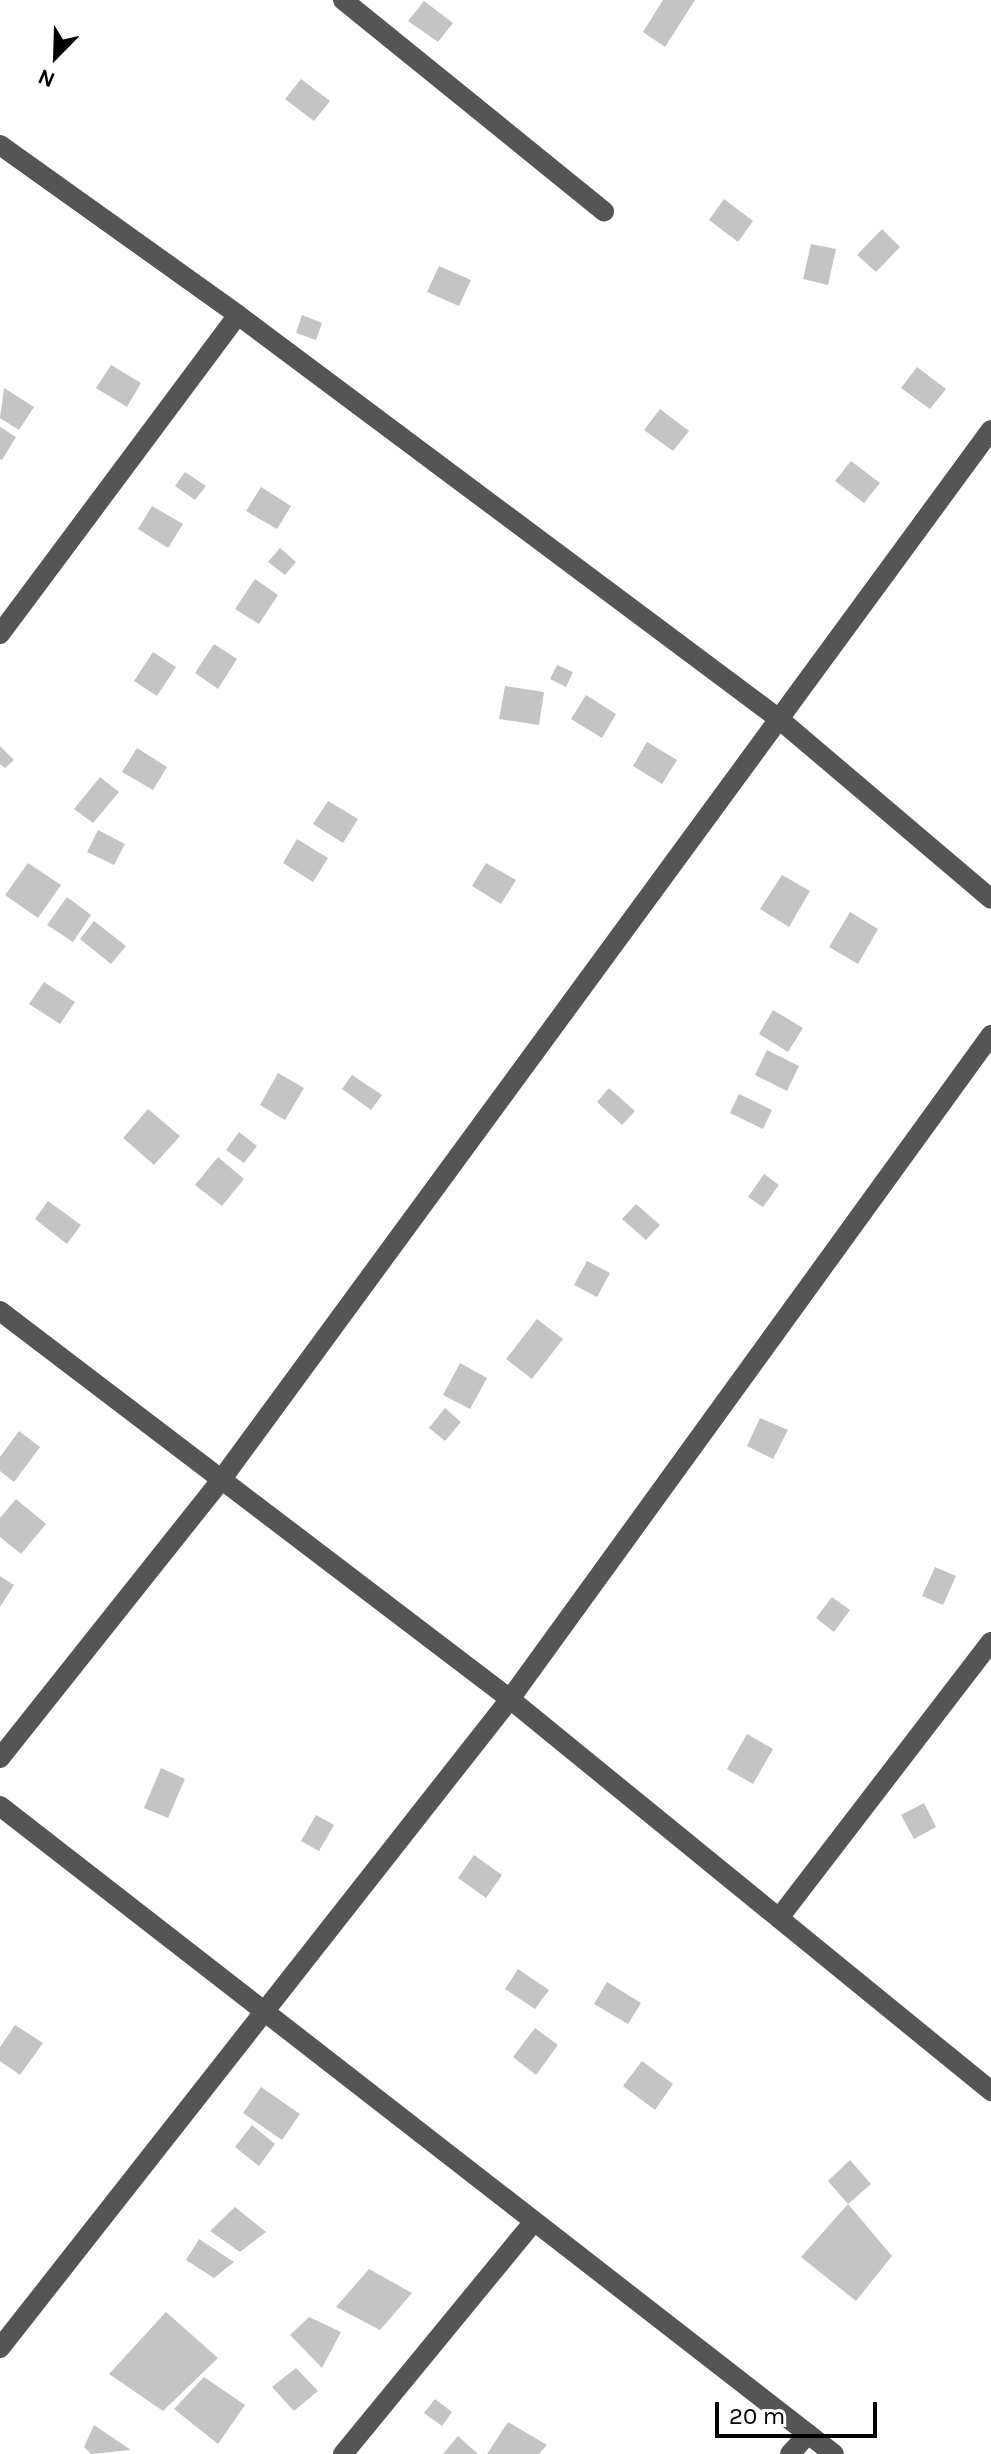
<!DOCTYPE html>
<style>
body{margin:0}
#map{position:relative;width:991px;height:2454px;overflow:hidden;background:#fff;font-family:Karla,sans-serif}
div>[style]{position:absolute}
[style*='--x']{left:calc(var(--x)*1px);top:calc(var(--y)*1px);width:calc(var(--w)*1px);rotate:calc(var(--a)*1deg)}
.building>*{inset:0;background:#c4c4c4}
.minor>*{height:20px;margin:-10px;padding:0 10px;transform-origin:10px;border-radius:10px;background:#555}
span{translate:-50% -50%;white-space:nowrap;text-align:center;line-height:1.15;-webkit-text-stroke:8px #fff;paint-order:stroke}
.north{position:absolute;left:16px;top:16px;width:80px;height:80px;-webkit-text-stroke:6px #fff;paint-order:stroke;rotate:203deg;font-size:22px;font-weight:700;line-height:32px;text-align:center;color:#000}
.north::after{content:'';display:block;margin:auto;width:28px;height:36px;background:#000;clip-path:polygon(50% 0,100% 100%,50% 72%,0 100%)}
.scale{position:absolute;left:715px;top:2402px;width:162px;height:36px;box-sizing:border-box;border:4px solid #000;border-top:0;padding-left:10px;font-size:24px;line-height:28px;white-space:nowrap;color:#000;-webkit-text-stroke:6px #fff;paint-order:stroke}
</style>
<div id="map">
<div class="building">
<div style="clip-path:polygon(663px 0,695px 0,665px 47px,643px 32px)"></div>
<div style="clip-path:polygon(424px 1px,453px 23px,438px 42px,408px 21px)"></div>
<div style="clip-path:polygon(301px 79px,330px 101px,314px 121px,285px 99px)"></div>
<div style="clip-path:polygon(724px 199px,753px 221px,738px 242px,709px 220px)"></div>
<div style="clip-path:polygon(882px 229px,900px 247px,876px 272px,857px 255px)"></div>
<div style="clip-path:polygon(811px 244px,836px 249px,828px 285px,803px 279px)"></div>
<div style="clip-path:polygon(439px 266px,471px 280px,459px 306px,427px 292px)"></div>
<div style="clip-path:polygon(302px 315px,322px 323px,316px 340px,296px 333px)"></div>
<div style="clip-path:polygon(111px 365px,141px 383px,127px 407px,96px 388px)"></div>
<div style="clip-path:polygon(917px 367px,946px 389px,930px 409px,901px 388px)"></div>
<div style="clip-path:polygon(4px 388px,34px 407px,19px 430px,0 418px)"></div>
<div style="clip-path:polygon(660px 409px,689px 431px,673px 451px,644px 430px)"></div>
<div style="clip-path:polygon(0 427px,16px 437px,2px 460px,0 459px)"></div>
<div style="clip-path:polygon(851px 461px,880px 483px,864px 503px,835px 481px)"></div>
<div style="clip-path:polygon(185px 472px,206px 486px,195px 500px,175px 486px)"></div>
<div style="clip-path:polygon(261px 487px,291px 506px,277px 529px,246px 511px)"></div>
<div style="clip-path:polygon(152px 506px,183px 524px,168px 548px,138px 529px)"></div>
<div style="clip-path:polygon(280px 548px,296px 562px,285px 575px,268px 562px)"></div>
<div style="clip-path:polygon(255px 579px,278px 595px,259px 624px,235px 609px)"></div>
<div style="clip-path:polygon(214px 644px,237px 659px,218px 689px,195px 673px)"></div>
<div style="clip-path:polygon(153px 652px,176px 667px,157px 696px,134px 681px)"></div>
<div style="clip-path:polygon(557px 665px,573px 672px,566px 687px,550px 679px)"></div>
<div style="clip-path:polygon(505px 686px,544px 692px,539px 725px,499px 719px)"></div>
<div style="clip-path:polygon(586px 695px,616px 714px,602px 738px,571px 719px)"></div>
<div style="clip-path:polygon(647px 742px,677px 760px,662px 784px,633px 766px)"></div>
<div style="clip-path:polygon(0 746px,14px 760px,5px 768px,0 764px)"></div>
<div style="clip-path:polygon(137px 748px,167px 767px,153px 790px,122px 772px)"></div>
<div style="clip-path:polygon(100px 777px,119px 792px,93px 823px,74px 809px)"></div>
<div style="clip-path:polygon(328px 801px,358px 819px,343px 843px,313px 824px)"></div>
<div style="clip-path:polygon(98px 830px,125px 844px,114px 865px,87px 852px)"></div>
<div style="clip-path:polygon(297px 839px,328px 858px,313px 882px,283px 863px)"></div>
<div style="clip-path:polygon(28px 863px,61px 885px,38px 918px,5px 895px)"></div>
<div style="clip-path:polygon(486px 863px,516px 880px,501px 904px,472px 886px)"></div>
<div style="clip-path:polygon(782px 875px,810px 891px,789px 927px,760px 909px)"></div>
<div style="clip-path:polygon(67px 897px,91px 915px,73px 942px,47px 925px)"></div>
<div style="clip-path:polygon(850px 912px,878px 929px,858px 964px,829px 947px)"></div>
<div style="clip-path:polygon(94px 921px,126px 946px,111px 964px,80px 939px)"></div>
<div style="clip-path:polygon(44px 982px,75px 1002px,60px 1024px,29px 1004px)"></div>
<div style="clip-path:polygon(773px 1010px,803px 1028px,788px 1052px,759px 1034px)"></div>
<div style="clip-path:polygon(767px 1050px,799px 1066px,787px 1091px,755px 1075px)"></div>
<div style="clip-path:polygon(278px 1073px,304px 1088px,285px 1120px,260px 1105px)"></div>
<div style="clip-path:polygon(352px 1075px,382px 1095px,371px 1110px,342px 1089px)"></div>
<div style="clip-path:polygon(609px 1088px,635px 1111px,622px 1125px,597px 1102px)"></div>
<div style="clip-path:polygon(739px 1094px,772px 1110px,763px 1129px,730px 1113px)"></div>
<div style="clip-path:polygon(148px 1109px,180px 1136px,154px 1165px,123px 1138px)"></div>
<div style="clip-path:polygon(239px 1132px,257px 1146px,244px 1163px,226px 1150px)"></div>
<div style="clip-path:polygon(218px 1157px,244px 1179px,222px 1206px,195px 1185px)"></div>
<div style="clip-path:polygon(764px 1174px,779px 1185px,763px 1207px,748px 1197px)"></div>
<div style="clip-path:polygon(48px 1201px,81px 1225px,67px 1244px,35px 1219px)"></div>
<div style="clip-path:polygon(636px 1204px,660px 1225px,646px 1240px,622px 1219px)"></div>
<div style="clip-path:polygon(587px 1261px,610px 1273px,597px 1297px,574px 1285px)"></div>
<div style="clip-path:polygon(537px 1319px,563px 1339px,532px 1379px,506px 1359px)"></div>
<div style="clip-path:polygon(460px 1363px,487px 1378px,470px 1409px,443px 1395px)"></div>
<div style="clip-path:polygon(445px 1408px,461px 1422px,445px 1441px,429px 1428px)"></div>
<div style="clip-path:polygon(760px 1418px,788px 1430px,773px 1459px,747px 1446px)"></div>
<div style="clip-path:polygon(19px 1431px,40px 1447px,14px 1482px,0 1471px,0 1457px)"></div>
<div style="clip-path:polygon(16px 1499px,46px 1524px,21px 1554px,0 1537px,0 1518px)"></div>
<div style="clip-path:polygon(935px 1567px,956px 1576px,943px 1605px,922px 1596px)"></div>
<div style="clip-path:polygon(0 1576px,14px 1585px,0 1607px)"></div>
<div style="clip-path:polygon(832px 1597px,850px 1610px,834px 1632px,816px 1618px)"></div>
<div style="clip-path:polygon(747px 1734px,773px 1749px,753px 1784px,727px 1769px)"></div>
<div style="clip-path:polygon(161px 1768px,185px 1779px,168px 1818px,144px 1808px)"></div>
<div style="clip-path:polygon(924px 1803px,936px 1827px,914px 1839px,901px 1815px)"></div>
<div style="clip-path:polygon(316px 1815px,334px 1825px,319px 1851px,301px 1841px)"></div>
<div style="clip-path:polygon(474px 1855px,502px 1875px,486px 1898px,458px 1878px)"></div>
<div style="clip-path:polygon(518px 1969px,549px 1990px,535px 2009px,505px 1989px)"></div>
<div style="clip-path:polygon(607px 1982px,641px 2003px,628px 2024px,594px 2004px)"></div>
<div style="clip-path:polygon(15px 2025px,43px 2043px,20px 2075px,0 2061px,0 2047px)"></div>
<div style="clip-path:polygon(535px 2028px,558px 2045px,536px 2075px,513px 2057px)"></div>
<div style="clip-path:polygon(642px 2061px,673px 2084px,655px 2110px,623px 2086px)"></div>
<div style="clip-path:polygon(261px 2087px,300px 2114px,282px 2140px,243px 2113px)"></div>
<div style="clip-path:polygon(252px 2125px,275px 2144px,259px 2166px,235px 2147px)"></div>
<div style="clip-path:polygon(850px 2160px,871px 2184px,848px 2204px,892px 2256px,856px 2301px,801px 2257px,848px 2204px,828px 2181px)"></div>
<div style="clip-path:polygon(235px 2207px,266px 2232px,240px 2252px,210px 2231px)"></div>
<div style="clip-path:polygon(199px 2239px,234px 2262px,214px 2278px,186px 2260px)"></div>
<div style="clip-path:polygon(369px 2269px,412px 2293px,380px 2330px,336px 2307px)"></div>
<div style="clip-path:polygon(166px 2312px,218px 2358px,163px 2411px,109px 2374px)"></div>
<div style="clip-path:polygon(309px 2317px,341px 2332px,322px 2368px,290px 2335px)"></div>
<div style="clip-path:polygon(296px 2368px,318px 2391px,294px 2411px,272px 2387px)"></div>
<div style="clip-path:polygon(204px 2377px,245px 2405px,218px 2444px,174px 2409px)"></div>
<div style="clip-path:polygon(435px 2399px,452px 2412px,442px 2426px,424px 2413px)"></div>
<div style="clip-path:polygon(508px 2422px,547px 2445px,539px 2454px,487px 2454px)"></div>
<div style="clip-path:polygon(94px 2425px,131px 2450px,91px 2454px,84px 2447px)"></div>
<div style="clip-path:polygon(458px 2436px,478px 2454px,443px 2454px)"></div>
</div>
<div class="minor">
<div style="--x:343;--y:0;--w:336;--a:39"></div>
<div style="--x:0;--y:145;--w:292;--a:35.5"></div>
<div style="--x:238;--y:315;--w:675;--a:36.75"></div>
<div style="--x:779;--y:719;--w:278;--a:40.3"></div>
<div style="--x:0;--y:634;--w:398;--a:-53.3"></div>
<div style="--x:0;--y:1311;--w:641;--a:37.26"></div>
<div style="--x:510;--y:1699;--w:621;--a:39.18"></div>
<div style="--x:0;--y:1758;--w:355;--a:-51.5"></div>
<div style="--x:221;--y:1480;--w:1302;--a:-53.75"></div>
<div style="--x:0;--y:1806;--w:1056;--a:37.85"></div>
<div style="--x:779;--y:1918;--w:348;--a:-52.5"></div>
<div style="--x:0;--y:2348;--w:825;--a:-51.84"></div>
<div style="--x:510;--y:1699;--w:820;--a:-54.08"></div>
<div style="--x:343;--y:2454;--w:298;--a:-50.6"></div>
<div style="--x:790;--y:2454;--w:27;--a:-48"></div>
</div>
<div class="north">N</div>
<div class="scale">20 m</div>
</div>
